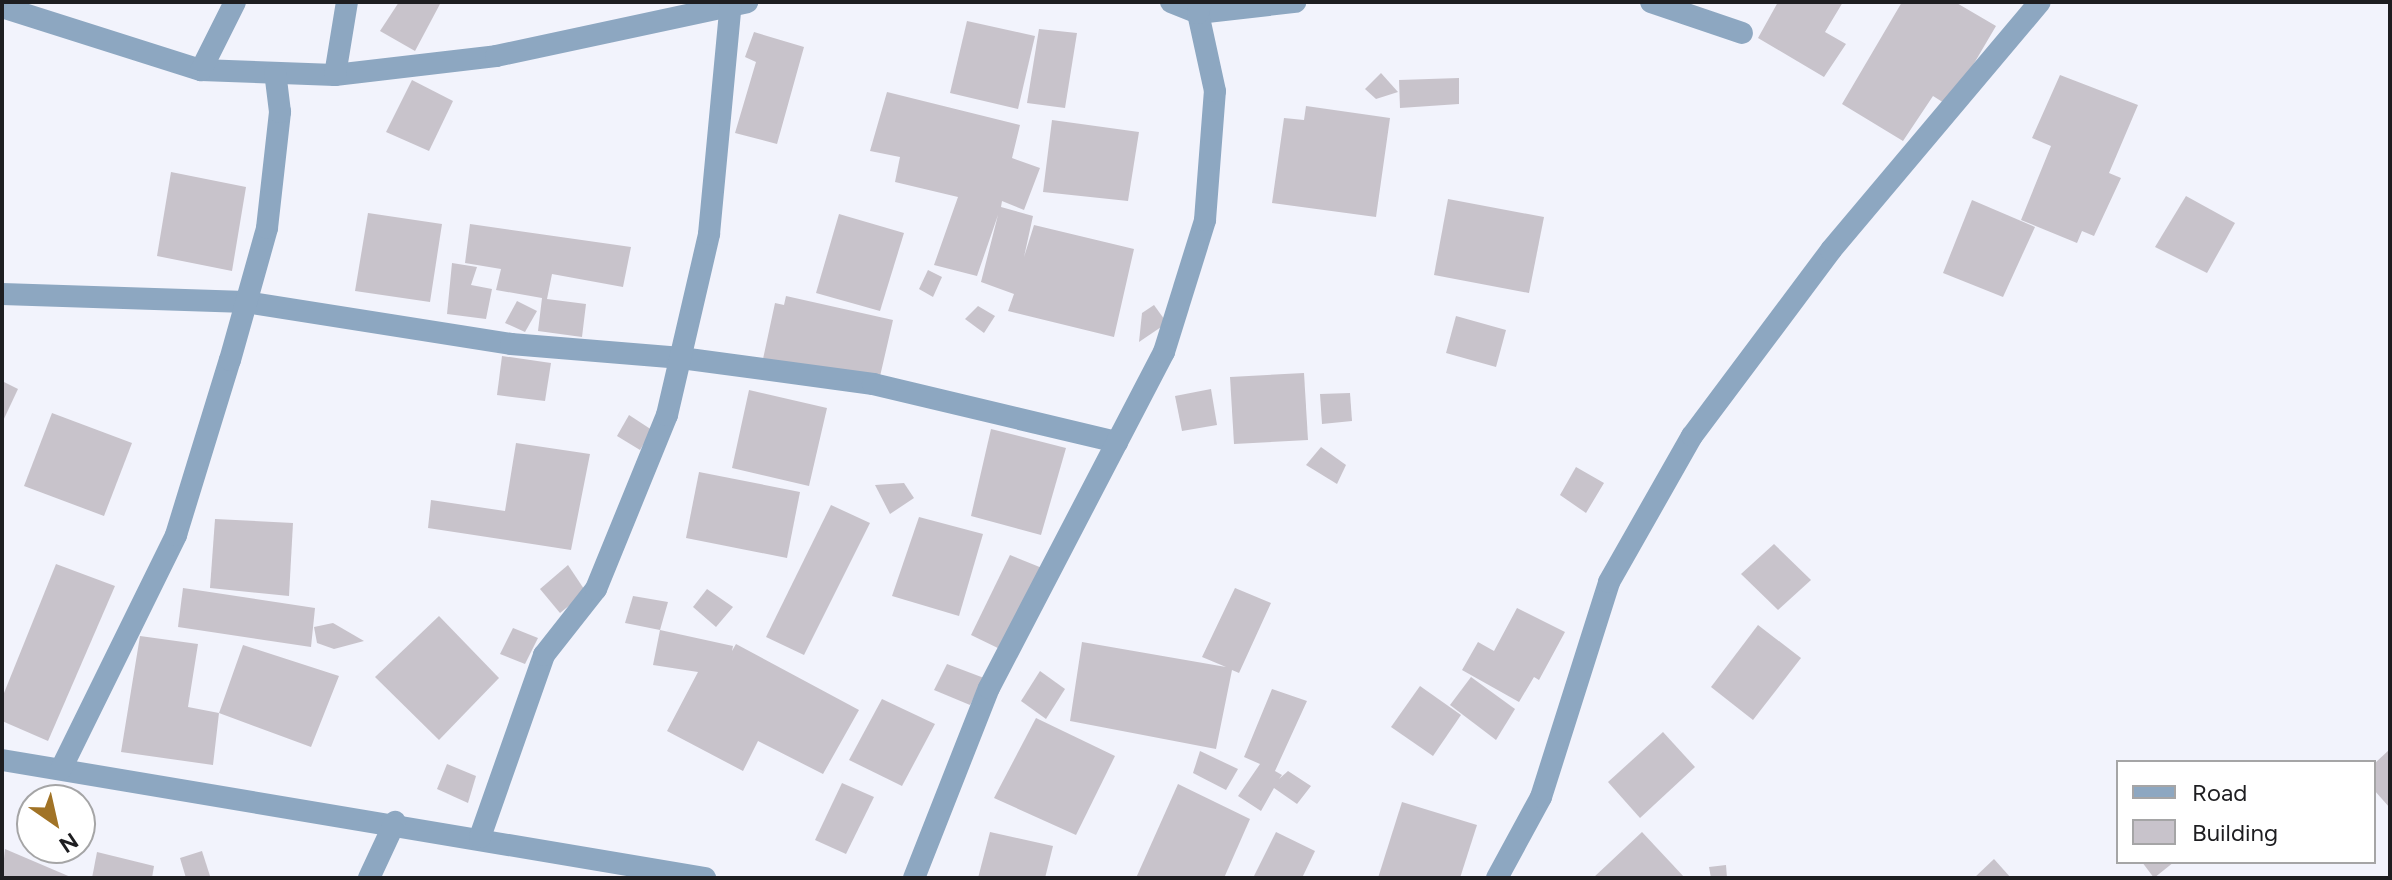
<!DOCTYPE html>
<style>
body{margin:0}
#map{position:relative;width:2392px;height:880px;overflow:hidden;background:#f2f3fc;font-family:Figtree,sans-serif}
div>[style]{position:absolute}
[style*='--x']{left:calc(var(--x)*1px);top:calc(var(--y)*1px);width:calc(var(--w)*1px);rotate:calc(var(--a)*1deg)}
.building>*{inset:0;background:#c8c3cb}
.minor>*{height:22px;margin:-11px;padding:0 11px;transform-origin:11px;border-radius:11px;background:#8da7c1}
span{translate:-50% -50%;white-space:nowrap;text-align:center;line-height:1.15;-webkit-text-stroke:8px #fff;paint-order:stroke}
.frame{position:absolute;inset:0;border:4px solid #1e1e21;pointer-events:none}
.legend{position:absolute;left:2116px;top:760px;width:260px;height:104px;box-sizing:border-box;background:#fff;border:2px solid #a5a5a6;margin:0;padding:10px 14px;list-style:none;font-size:24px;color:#1e1e21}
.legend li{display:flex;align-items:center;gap:16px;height:40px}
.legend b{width:40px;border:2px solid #a5a5a6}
.north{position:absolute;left:16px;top:784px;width:80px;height:80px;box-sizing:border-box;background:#fff;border:2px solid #a5a5a6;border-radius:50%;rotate:146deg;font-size:22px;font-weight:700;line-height:32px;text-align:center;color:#1e1e21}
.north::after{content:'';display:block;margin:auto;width:28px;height:36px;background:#a17326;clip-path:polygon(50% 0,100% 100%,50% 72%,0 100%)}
</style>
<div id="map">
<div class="building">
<div style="clip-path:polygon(399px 2px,440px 4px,415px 51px,380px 31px)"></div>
<div style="clip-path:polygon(1778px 2px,1843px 2px,1825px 32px,1846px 44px,1824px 77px,1758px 38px)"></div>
<div style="clip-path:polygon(1902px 2px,1955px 2px,1996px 26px,1949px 106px,1933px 96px,1903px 141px,1842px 104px)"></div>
<div style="clip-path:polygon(967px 21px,1035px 36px,1018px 109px,950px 93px)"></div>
<div style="clip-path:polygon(1039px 29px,1077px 33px,1065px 108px,1027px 103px)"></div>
<div style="clip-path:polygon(754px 32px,804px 47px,777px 144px,735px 133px,756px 62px,745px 57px)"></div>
<div style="clip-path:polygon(1381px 73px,1398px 92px,1376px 99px,1365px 89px)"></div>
<div style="clip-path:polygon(2060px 75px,2138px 105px,2109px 173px,2121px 178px,2094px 236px,2082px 231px,2077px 243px,2021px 220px,2051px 146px,2032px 138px)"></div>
<div style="clip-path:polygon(1459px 78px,1459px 104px,1400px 108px,1399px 80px)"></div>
<div style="clip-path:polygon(412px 80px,453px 101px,429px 151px,386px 132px)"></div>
<div style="clip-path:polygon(887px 92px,1020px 125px,1012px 158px,1040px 168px,1024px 210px,1002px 201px,1001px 207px,1033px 216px,1024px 257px,1034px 225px,1134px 249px,1114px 337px,1008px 311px,1014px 294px,981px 282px,998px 215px,977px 276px,934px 265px,958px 197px,895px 182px,900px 157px,870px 151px)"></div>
<div style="clip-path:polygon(1306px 106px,1390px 118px,1376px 217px,1272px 203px,1284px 118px,1304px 120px)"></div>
<div style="clip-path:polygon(1052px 120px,1139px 132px,1128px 201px,1043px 192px)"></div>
<div style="clip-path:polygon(171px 172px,246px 187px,232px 271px,157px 256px)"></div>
<div style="clip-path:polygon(2186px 196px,2235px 223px,2207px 273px,2155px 247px)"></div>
<div style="clip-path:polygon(1448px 199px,1544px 217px,1529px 293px,1434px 275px)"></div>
<div style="clip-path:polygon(1972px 200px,2035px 227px,2003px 297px,1943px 273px)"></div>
<div style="clip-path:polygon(368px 213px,442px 224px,430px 302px,355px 291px)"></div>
<div style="clip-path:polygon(839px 214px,904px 233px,880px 311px,816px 293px)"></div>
<div style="clip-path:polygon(470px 224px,631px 247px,623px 287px,552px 274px,547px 299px,586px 304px,582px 337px,538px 331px,542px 298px,496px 290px,501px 269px,465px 263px)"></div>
<div style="clip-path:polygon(452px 263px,477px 267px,471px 285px,492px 289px,486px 319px,447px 314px)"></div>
<div style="clip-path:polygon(928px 270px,942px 277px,933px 297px,919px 289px)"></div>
<div style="clip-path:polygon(786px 296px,893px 320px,878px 385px,763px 359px,775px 303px,784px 305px)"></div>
<div style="clip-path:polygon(517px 301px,537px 311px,525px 332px,505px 323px)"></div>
<div style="clip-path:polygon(1154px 305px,1167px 323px,1139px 342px,1142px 313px)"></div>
<div style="clip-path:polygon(978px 306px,995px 316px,984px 333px,965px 319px)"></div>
<div style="clip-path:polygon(1456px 316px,1506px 330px,1496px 367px,1446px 353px)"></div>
<div style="clip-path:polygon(502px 356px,551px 363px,545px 401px,497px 395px)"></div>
<div style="clip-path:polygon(1304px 373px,1308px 440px,1234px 444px,1230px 377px)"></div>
<div style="clip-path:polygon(2px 381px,18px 389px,2px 423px)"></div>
<div style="clip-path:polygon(1211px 389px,1217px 425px,1182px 431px,1175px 396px)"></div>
<div style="clip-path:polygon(749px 390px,827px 408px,809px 486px,732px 468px)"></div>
<div style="clip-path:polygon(1350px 393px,1352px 421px,1322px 424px,1320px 394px)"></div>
<div style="clip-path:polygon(52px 413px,132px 443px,104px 516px,24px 486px)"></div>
<div style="clip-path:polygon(629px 415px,652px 430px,640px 450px,617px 436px)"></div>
<div style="clip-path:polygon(991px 429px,1066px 448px,1041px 535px,971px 516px)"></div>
<div style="clip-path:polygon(516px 443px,590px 454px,571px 550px,428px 528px,431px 500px,505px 511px)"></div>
<div style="clip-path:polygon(1321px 447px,1346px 465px,1337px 484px,1306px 465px)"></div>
<div style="clip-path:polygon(1576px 467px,1604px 483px,1586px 513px,1560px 495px)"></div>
<div style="clip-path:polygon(699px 472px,800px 492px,787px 558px,686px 538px)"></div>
<div style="clip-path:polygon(904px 483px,914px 498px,890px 514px,875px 485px)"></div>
<div style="clip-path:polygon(831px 505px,870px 523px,804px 655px,766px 637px)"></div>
<div style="clip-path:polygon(919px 517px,983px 534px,959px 616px,892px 596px)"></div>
<div style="clip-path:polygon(215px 519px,293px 523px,289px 596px,210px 588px)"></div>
<div style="clip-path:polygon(1774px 544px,1811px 580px,1778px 610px,1741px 574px)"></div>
<div style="clip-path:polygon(1010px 555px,1047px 570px,1004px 651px,971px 635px)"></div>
<div style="clip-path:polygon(56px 564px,115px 586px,48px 741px,2px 721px,2px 698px)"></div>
<div style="clip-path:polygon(568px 565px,586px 592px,560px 613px,540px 589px)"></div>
<div style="clip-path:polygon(183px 588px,315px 608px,311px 647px,178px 627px)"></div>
<div style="clip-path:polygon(1235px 588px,1271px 603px,1239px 673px,1232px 670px,1216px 749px,1070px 721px,1082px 642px,1226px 667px,1202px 657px)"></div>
<div style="clip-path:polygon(707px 589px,733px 607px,716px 627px,693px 607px)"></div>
<div style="clip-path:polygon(633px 596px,668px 602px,660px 630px,625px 623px)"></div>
<div style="clip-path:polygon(1517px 608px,1565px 632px,1539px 680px,1534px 677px,1519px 702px,1462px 670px,1478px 642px,1494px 651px)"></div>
<div style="clip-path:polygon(439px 616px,499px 678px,439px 740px,375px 677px)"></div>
<div style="clip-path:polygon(333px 623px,364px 641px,334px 649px,317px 643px,314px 627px)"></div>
<div style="clip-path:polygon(1758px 625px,1801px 658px,1753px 720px,1711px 687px)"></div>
<div style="clip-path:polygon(513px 628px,538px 638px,525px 664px,500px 654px)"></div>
<div style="clip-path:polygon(660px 630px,733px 646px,732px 651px,736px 644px,859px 710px,823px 774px,758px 741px,743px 771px,667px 731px,698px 672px,653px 665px)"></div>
<div style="clip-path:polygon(140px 636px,198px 644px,188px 707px,219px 713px,243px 645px,339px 676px,311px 747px,219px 713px,213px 765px,121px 752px)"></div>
<div style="clip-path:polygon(947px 664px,984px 678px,970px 705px,934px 690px)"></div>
<div style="clip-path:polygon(1040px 671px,1065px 689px,1046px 719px,1021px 701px)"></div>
<div style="clip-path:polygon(1471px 677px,1515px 709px,1496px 740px,1450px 705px)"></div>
<div style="clip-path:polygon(1420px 686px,1461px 715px,1433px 756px,1391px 727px)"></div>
<div style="clip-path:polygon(1272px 689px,1307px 701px,1275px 771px,1282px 775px,1279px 779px,1288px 771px,1311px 786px,1297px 804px,1274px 788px,1261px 811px,1238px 796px,1260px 764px,1244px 757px)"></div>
<div style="clip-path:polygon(882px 699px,935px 724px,902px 786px,849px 760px)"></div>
<div style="clip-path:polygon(1036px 718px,1115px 756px,1076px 835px,994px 798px)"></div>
<div style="clip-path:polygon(1663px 732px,1695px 767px,1640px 818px,1608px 782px)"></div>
<div style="clip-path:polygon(2390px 749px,2390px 808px,2374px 790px,2374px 764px)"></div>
<div style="clip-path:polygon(1200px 751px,1238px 769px,1226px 790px,1193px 773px)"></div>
<div style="clip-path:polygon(447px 764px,476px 776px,468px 803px,437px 789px)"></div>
<div style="clip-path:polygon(842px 783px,874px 797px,846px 854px,815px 840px)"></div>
<div style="clip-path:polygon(1178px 784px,1250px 819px,1224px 878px,1136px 878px)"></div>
<div style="clip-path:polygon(1402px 802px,1477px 825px,1460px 878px,1378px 878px)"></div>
<div style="clip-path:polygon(990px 832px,1053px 846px,1045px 878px,978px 878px)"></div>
<div style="clip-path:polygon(1276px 832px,1315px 851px,1302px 878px,1253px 878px)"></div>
<div style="clip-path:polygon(1642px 832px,1685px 878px,1593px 878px)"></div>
<div style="clip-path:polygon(5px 849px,73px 878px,2px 878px)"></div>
<div style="clip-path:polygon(202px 851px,210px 876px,186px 878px,180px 858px)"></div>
<div style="clip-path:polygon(97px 852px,154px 866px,152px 878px,92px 878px)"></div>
<div style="clip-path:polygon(1994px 859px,2011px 878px,1974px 878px)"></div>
<div style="clip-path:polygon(2142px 862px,2174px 862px,2154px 878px)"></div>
<div style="clip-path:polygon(1726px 865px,1727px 878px,1711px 878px,1709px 867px)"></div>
</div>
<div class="minor">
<div style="--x:1171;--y:2;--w:29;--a:22"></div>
<div style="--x:1198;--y:13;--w:98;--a:-6.5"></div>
<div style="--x:1651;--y:2;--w:96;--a:18.8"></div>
<div style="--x:2;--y:7;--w:209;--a:17.6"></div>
<div style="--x:201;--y:70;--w:134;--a:2.1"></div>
<div style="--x:335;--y:75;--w:162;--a:-6.7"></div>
<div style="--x:496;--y:56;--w:257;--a:-12.1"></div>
<div style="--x:201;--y:70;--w:76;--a:-63.4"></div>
<div style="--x:335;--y:75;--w:74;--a:-80.7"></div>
<div style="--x:2;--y:294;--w:244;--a:1.9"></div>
<div style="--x:246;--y:302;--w:268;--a:9"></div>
<div style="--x:511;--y:344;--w:171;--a:4.7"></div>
<div style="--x:681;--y:358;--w:194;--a:7.7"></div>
<div style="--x:873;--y:384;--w:251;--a:13.4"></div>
<div style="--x:2;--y:760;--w:713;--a:9.53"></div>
<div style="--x:61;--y:769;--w:261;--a:-63.8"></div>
<div style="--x:176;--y:535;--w:183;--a:-72.9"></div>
<div style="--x:230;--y:360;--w:137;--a:-74.3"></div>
<div style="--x:267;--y:228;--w:117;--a:-83.6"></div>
<div style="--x:280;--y:112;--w:39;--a:-97"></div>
<div style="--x:480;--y:837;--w:193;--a:-70.6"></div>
<div style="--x:544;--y:655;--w:84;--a:-51.8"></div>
<div style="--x:596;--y:589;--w:188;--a:-67.8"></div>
<div style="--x:667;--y:415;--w:186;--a:-76.9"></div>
<div style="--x:709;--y:234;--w:233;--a:-84.6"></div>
<div style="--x:369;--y:878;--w:62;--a:-65.1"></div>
<div style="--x:914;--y:878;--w:204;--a:-68.5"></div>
<div style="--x:989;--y:688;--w:379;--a:-62.5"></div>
<div style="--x:1164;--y:352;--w:138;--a:-72.7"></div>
<div style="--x:1205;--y:220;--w:129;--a:-85.6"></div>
<div style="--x:1215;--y:91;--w:80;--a:-102.3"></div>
<div style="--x:1198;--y:13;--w:11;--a:-75"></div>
<div style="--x:1497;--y:878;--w:92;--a:-61.5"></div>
<div style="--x:1541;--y:797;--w:225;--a:-72.4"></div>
<div style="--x:1609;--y:582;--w:168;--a:-60.4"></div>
<div style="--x:1692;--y:436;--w:232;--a:-53.2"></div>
<div style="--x:1831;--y:250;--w:324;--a:-49.9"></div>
</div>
<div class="frame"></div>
<ul class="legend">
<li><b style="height:10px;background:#8da7c1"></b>Road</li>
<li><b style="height:22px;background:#c8c3cb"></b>Building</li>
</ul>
<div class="north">N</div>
</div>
